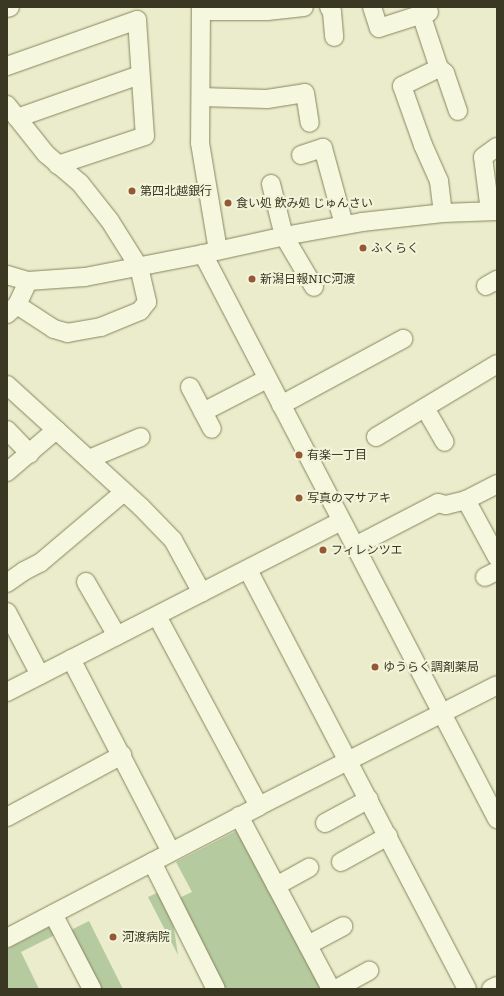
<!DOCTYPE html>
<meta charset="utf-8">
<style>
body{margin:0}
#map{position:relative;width:504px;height:996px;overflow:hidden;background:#eaeccb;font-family:Literata,"Noto Sans JP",serif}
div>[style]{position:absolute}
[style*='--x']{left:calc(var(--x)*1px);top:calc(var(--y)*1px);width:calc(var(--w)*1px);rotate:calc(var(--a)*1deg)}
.green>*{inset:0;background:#b5ca9f}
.roads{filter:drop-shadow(0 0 1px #888560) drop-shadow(0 0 1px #888560)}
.minor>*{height:18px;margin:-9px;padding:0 9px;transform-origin:9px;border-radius:9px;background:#f5f7de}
.dots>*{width:11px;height:11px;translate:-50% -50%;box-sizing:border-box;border:2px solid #f2f4da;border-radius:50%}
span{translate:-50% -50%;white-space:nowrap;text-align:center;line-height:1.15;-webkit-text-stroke:4px #f2f4da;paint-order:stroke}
.poi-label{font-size:12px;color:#3a3722}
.left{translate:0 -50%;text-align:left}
.frame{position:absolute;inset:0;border:8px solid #3a3722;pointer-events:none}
</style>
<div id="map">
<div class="green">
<div style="clip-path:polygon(236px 831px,243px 832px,324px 989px,223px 989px,177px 899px,192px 892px,176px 862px)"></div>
<div style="clip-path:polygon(161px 891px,171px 910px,178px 955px,148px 897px)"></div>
<div style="clip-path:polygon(89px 921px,123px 989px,98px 989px,69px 931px)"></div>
<div style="clip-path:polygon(53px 925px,57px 934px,21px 952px,39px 989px,7px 989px,7px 949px)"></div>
</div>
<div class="roads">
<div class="minor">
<div style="--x:201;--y:7;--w:136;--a:90.4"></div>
<div style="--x:200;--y:143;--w:109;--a:80.5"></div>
<div style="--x:329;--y:7;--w:6;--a:59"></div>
<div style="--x:332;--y:12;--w:25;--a:85"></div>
<div style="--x:372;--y:7;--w:22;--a:72"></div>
<div style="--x:379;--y:28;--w:52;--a:-17.7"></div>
<div style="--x:429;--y:12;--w:2;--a:-117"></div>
<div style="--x:7;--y:8;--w:3;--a:-18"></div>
<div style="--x:201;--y:11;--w:66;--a:0"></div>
<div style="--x:267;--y:11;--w:37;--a:-6"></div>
<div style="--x:421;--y:14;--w:57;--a:71.6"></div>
<div style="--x:439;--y:68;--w:41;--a:154.1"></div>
<div style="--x:402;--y:86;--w:63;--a:70.4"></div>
<div style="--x:423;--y:145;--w:39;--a:66"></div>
<div style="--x:439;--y:181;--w:32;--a:83"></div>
<div style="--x:7;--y:66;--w:138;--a:-19.5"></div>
<div style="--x:137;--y:20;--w:116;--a:86.1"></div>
<div style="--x:145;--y:136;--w:92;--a:161.6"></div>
<div style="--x:439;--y:68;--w:8;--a:40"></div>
<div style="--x:445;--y:73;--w:40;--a:71.1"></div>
<div style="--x:201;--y:97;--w:66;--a:1.7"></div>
<div style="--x:267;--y:99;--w:38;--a:-9"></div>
<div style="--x:305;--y:93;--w:30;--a:81"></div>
<div style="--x:7;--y:105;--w:63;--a:51.5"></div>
<div style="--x:46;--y:154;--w:45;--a:40.5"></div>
<div style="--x:80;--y:183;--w:48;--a:51.7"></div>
<div style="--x:110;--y:221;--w:54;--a:57.8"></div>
<div style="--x:139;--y:267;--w:36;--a:77"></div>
<div style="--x:147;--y:302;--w:11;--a:128"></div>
<div style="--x:140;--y:311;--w:42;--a:157.7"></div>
<div style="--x:101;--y:327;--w:34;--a:170"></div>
<div style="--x:68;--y:333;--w:15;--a:-164"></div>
<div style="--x:54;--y:329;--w:44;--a:-147"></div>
<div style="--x:17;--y:118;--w:130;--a:-19.3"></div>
<div style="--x:301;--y:155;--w:23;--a:-18"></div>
<div style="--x:323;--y:148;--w:80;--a:74.7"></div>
<div style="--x:271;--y:184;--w:54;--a:76"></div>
<div style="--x:284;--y:236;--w:59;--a:59.5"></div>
<div style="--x:490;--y:211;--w:54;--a:-97.4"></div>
<div style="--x:483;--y:157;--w:17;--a:-36"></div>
<div style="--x:203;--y:254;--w:637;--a:62.51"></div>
<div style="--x:7;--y:275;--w:22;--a:16"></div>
<div style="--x:28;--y:281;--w:57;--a:-4"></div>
<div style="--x:85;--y:277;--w:120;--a:-11"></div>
<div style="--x:203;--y:254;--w:89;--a:-12.3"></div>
<div style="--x:290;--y:235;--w:73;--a:-10.2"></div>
<div style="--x:362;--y:222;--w:81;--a:-6.3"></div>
<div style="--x:443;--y:213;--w:54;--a:-2.1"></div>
<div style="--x:486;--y:286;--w:13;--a:-29"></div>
<div style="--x:7;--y:314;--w:13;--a:-42"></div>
<div style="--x:17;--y:305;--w:26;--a:-65"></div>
<div style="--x:7;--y:385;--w:181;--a:42.3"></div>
<div style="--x:141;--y:507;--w:46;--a:45.9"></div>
<div style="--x:173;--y:540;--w:60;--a:61.3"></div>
<div style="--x:190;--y:387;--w:47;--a:62.4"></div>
<div style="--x:281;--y:405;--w:139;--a:-28.4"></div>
<div style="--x:425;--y:408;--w:39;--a:60"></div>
<div style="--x:203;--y:412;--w:72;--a:-27.3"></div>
<div style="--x:7;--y:430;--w:33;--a:46"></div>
<div style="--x:376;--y:437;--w:141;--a:-31.1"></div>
<div style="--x:89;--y:459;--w:56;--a:-22.9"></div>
<div style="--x:7;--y:472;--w:65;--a:-40.6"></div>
<div style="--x:466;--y:500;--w:65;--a:61.5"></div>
<div style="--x:355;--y:546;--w:93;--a:-27.4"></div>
<div style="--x:438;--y:503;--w:8;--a:14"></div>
<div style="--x:446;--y:505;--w:21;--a:-14"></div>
<div style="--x:466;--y:500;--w:35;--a:-27"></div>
<div style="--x:248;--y:570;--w:473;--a:62.4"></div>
<div style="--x:485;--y:577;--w:13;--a:-27"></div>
<div style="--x:86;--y:582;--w:62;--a:60.1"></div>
<div style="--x:7;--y:583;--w:21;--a:-35"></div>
<div style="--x:24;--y:571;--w:18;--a:-27"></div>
<div style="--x:40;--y:563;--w:110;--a:-40.2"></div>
<div style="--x:7;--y:612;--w:71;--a:62.4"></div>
<div style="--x:157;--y:616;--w:216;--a:61.8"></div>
<div style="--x:71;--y:659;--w:217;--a:62.6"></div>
<div style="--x:7;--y:692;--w:375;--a:-27.1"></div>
<div style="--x:239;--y:816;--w:196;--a:62"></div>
<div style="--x:7;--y:817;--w:131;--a:-28.3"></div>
<div style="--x:325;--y:823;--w:50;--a:-28.6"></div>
<div style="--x:152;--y:862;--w:142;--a:63.3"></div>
<div style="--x:341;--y:862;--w:54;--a:-29"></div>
<div style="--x:276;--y:886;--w:38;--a:-29"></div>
<div style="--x:53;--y:914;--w:85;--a:62.5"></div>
<div style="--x:7;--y:938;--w:284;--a:-27.6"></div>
<div style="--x:259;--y:806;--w:267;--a:-26.9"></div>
<div style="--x:308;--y:945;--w:40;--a:-28"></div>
<div style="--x:336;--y:989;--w:38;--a:-29"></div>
<div style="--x:491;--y:989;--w:7;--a:-27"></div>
</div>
</div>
<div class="dots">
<div style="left:132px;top:191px;background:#945834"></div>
<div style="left:228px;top:203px;background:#945834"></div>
<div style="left:363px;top:248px;background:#945834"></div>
<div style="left:252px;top:279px;background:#945834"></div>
<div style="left:299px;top:455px;background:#945834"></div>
<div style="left:299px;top:498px;background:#945834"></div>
<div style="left:323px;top:550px;background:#945834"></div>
<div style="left:375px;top:667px;background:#945834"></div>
<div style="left:113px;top:937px;background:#945834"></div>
</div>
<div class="poi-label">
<span class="left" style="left:140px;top:191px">第四北越銀行</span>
<span class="left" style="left:236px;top:203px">食い処 飲み処 じゅんさい</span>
<span class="left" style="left:371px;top:248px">ふくらく</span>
<span class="left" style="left:260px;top:279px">新潟日報NIC河渡</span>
<span class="left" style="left:307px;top:455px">有楽一丁目</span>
<span class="left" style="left:307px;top:498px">写真のマサアキ</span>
<span class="left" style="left:331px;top:550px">フィレンツエ</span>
<span class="left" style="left:383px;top:667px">ゆうらく調剤薬局</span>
<span class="left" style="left:122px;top:937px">河渡病院</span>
</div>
<div class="frame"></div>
</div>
